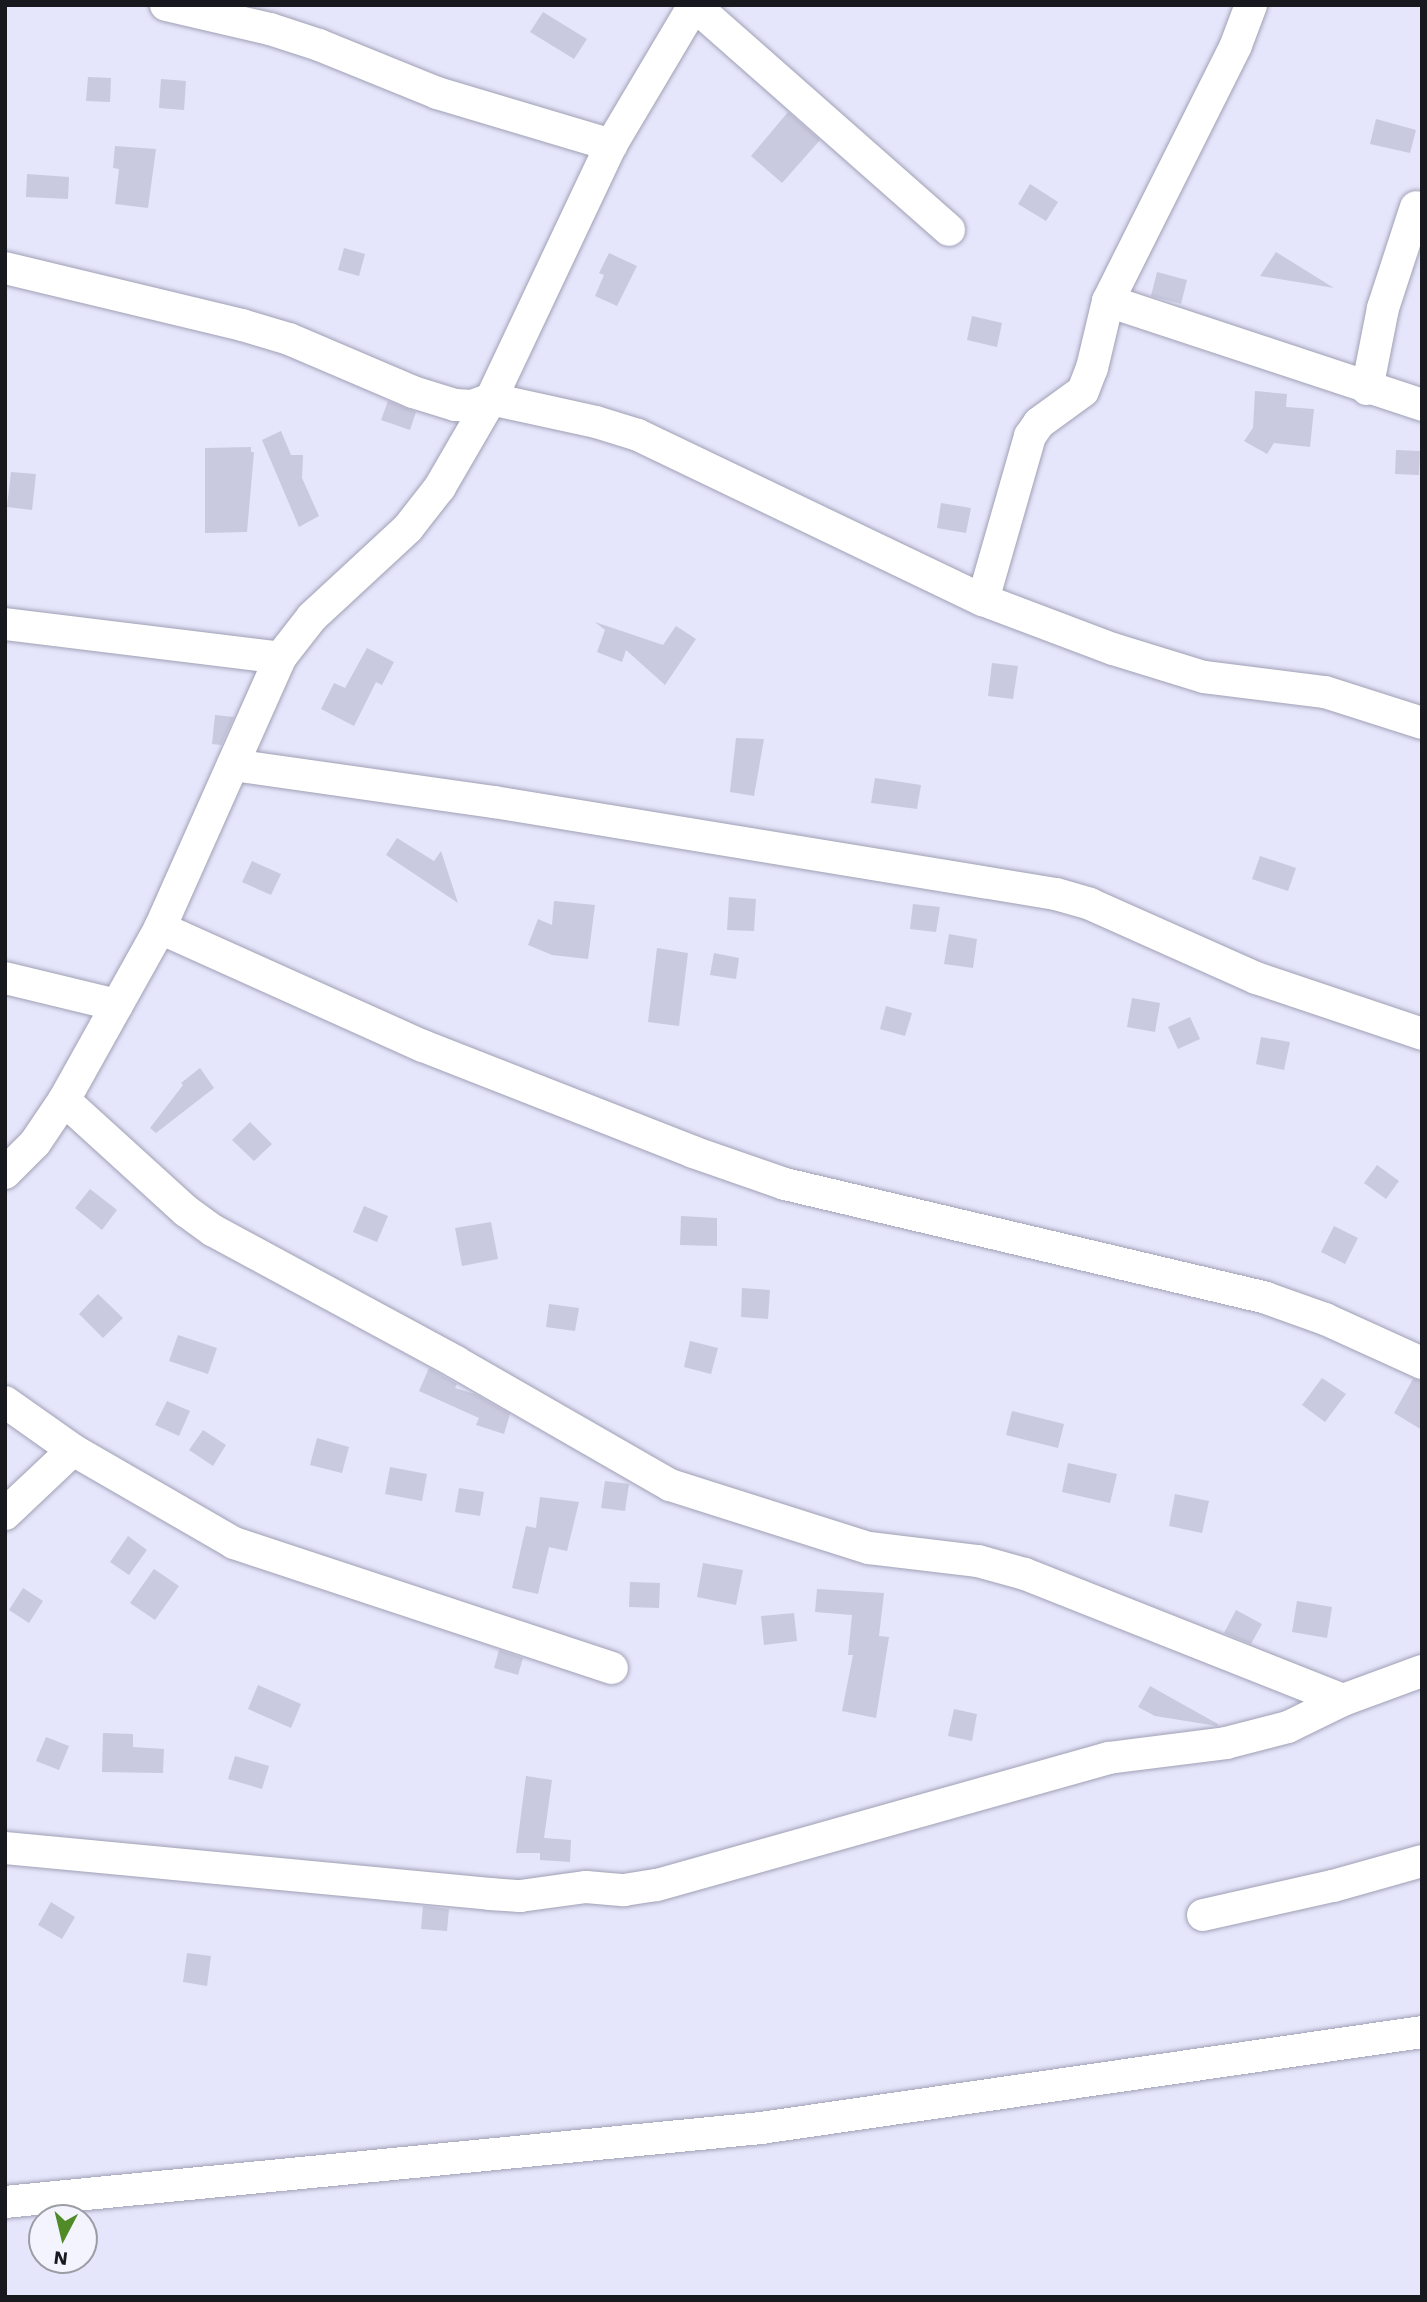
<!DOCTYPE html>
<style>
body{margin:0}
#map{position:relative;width:1427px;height:2302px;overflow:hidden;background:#e5e5fb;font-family:"Work Sans",sans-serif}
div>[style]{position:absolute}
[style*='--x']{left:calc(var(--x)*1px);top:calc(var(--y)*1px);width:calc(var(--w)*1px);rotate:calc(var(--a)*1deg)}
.building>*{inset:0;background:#c9cadf}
.roads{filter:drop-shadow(0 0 2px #a0a0b5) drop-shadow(0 0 2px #a0a0b5)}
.minor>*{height:32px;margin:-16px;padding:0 16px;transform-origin:16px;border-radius:16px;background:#fff}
span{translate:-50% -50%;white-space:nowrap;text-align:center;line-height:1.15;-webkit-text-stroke:6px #f3f4fd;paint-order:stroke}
.frame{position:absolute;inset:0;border:7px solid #18181f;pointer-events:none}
.north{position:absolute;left:28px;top:2204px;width:70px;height:70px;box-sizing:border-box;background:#f3f4fd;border:2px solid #9b9ca4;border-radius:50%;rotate:187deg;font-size:19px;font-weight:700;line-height:28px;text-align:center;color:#18181f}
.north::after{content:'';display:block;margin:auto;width:24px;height:32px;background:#518b28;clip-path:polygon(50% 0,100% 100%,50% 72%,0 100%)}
</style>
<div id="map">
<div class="building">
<div style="clip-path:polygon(543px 12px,587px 39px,574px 59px,530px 32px)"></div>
<div style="clip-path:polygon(88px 77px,111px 78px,110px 102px,86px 101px)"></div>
<div style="clip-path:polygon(161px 79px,186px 81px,184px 110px,159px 108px)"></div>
<div style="clip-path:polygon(788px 112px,820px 140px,782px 183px,751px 156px)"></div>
<div style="clip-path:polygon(1376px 119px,1416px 130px,1410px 153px,1370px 144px)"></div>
<div style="clip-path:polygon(115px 146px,156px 149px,148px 208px,115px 204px,119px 169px,113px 168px)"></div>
<div style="clip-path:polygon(27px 174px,69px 177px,68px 199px,26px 197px)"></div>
<div style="clip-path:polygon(1030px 184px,1058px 202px,1046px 221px,1018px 204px)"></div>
<div style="clip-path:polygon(344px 248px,365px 254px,359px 276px,338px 270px)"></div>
<div style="clip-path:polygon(1276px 252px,1334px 288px,1260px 276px)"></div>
<div style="clip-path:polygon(609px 253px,637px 266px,617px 306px,595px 296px,604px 275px,599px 273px)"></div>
<div style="clip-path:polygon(1157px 272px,1187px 280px,1181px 304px,1151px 296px)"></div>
<div style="clip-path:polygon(972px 316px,1002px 323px,997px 347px,967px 340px)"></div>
<div style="clip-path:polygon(1255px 391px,1287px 394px,1286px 407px,1314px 409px,1310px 447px,1274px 443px,1267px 454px,1244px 441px,1253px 428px)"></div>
<div style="clip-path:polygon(388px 401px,416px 412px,410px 430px,381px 420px)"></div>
<div style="clip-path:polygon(281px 431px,291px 455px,303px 455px,302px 478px,319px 516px,299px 527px,262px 440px)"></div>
<div style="clip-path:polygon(251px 447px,251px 452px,254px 452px,247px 532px,205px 533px,205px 448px)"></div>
<div style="clip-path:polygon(1396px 450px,1420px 451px,1419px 475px,1395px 474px)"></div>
<div style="clip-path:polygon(11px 472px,36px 474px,32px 510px,7px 507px)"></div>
<div style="clip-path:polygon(941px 503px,971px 508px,966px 533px,937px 528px)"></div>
<div style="clip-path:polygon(595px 622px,663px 645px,676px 626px,696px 639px,665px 685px,626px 650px,622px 662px,597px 652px,605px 630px)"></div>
<div style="clip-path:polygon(367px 648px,394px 662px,382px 685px,376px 682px,354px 726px,321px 709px,334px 683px,345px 688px)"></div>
<div style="clip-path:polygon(992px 663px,1018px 666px,1013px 699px,988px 696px)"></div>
<div style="clip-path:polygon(215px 715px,234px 717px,221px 745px,212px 744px)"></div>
<div style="clip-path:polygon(736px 738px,764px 739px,754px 796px,730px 792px)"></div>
<div style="clip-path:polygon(875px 778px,921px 785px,917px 809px,871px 803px)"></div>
<div style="clip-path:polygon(397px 838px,434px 861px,441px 851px,458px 903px,386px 855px)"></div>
<div style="clip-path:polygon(1260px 856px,1296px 868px,1288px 891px,1252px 879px)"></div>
<div style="clip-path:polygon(252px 861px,281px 874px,271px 895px,242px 882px)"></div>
<div style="clip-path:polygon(729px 897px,756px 899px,754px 931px,727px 930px)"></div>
<div style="clip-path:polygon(554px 901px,595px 905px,588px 959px,552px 955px,528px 945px,538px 919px,552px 925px)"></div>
<div style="clip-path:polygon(913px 904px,940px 907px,936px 932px,910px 929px)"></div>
<div style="clip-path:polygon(949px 934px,977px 939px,973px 968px,944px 964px)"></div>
<div style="clip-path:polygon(657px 948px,688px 953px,679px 1026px,648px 1022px)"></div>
<div style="clip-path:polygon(714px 953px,739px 958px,736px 979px,710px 975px)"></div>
<div style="clip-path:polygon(1132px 998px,1160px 1003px,1155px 1032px,1127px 1027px)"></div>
<div style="clip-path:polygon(886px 1006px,912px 1013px,905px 1036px,880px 1029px)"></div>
<div style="clip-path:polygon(1190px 1017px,1200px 1039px,1178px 1049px,1168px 1027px)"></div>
<div style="clip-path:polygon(1261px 1037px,1290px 1042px,1284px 1070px,1256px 1064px)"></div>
<div style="clip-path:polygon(200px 1068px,214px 1088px,156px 1133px,150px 1128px,183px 1085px,181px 1083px)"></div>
<div style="clip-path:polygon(250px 1122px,272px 1144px,254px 1161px,232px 1140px)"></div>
<div style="clip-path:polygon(1377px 1165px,1399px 1181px,1386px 1199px,1364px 1183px)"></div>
<div style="clip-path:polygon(90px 1189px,117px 1210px,102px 1230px,75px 1208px)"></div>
<div style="clip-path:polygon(364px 1206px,388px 1216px,377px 1242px,353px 1232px)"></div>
<div style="clip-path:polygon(681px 1216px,717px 1218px,717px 1246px,680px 1245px)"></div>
<div style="clip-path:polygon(491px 1222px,498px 1259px,462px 1266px,455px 1228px)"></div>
<div style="clip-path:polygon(1334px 1226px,1358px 1238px,1345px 1264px,1321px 1252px)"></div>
<div style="clip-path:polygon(742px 1288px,770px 1290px,768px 1319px,741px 1317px)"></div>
<div style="clip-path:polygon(98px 1294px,123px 1318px,103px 1338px,79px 1314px)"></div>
<div style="clip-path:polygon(549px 1304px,579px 1308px,575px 1331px,546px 1327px)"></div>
<div style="clip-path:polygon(178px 1335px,217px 1348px,208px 1374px,169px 1361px)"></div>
<div style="clip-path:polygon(690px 1341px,718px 1348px,711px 1374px,684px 1367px)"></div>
<div style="clip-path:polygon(429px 1368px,457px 1384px,455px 1388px,475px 1394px,510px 1414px,504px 1434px,476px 1425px,479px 1418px,419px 1391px)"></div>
<div style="clip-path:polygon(1322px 1378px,1346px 1394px,1325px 1422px,1302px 1405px)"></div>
<div style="clip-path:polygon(1413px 1379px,1422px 1381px,1422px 1430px,1394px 1413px)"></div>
<div style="clip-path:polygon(167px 1401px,190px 1411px,179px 1436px,155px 1425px)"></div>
<div style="clip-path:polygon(1012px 1411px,1064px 1424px,1058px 1448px,1006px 1435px)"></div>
<div style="clip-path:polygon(203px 1430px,226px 1445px,213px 1466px,189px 1450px)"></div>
<div style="clip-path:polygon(317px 1438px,349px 1447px,342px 1473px,310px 1465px)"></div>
<div style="clip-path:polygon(1068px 1463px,1117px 1474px,1110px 1503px,1062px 1492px)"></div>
<div style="clip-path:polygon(390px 1467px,427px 1474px,422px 1501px,385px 1494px)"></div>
<div style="clip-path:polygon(605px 1481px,629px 1484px,625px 1511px,601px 1508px)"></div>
<div style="clip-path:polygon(459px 1488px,484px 1492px,480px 1516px,455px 1512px)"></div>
<div style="clip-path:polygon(1175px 1494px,1209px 1501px,1202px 1533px,1169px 1526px)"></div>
<div style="clip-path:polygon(540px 1497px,579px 1502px,567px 1551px,549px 1547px,538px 1594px,512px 1588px,526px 1526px,536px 1528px)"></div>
<div style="clip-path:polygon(128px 1536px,147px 1550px,129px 1575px,110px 1562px)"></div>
<div style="clip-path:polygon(703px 1563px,743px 1570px,736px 1605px,697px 1597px)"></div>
<div style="clip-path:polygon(154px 1569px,179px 1586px,155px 1620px,130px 1603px)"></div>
<div style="clip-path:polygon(630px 1582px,660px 1583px,659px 1608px,629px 1607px)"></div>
<div style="clip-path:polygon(23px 1588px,43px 1601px,29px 1623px,9px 1610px)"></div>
<div style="clip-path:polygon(817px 1589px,884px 1593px,879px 1636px,889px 1637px,876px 1718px,842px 1711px,853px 1655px,848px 1655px,852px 1615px,815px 1612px)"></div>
<div style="clip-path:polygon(1297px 1601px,1332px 1607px,1327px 1638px,1292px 1632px)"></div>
<div style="clip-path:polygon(1236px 1610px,1262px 1624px,1251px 1644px,1224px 1633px)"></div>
<div style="clip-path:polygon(794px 1613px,797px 1641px,764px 1645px,761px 1616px)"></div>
<div style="clip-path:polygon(499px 1650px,523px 1658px,518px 1675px,494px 1668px)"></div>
<div style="clip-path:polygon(258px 1685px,301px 1704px,291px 1728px,248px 1709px)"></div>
<div style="clip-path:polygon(1150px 1686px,1218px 1724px,1217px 1726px,1155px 1716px,1138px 1707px)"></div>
<div style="clip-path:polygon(954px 1709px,977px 1714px,972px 1741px,948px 1736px)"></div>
<div style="clip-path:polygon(103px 1733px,133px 1734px,133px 1747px,164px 1749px,163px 1773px,102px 1772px)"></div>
<div style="clip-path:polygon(46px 1737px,69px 1746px,59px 1770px,36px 1761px)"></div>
<div style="clip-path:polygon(235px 1756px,269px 1766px,262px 1789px,228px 1779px)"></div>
<div style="clip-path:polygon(526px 1776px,552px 1780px,544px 1838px,571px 1840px,570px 1862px,540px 1860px,540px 1853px,516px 1853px)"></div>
<div style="clip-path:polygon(51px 1902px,75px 1917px,62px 1939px,38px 1925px)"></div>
<div style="clip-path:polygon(423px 1906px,449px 1909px,447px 1931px,421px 1929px)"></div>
<div style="clip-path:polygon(187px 1953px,211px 1956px,207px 1986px,183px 1982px)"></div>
</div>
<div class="roads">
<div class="minor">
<div style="--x:166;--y:5;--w:107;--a:13"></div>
<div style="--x:270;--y:29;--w:52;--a:18.1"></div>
<div style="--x:319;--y:45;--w:127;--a:22.1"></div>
<div style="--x:437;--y:93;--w:182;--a:16.6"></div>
<div style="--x:694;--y:5;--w:340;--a:41.4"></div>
<div style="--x:5;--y:268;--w:244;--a:13.5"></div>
<div style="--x:242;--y:325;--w:49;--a:16.6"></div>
<div style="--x:289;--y:339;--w:135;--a:23.1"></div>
<div style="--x:413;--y:392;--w:44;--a:17.2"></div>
<div style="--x:455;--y:405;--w:17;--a:3"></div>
<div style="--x:472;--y:406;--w:20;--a:-20"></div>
<div style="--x:491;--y:399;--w:107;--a:12.4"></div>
<div style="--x:596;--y:422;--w:44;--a:17.2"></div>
<div style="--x:638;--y:435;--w:382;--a:25.6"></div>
<div style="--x:983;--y:600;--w:139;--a:20.7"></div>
<div style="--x:1113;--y:649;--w:95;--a:17.1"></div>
<div style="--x:1204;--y:677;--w:122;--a:7.1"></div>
<div style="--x:1325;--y:692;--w:102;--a:17.7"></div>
<div style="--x:1108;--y:301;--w:331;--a:18.3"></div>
<div style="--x:1367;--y:389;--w:83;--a:-78.8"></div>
<div style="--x:1383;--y:308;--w:106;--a:-71.9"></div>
<div style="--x:983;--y:600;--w:171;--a:-74"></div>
<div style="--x:1030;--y:436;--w:16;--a:-55"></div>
<div style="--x:1039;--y:423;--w:54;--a:-36"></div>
<div style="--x:1083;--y:391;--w:25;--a:-69"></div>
<div style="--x:1092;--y:368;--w:69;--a:-76.6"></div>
<div style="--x:1108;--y:301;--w:286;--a:-63.4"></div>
<div style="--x:1236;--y:45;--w:43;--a:-69.4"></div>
<div style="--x:5;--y:624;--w:277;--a:7"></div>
<div style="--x:233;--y:765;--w:264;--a:8.1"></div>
<div style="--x:494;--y:802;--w:569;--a:9.3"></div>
<div style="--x:1056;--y:894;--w:35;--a:16"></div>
<div style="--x:1090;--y:904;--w:182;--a:24"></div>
<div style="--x:1256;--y:978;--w:175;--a:18.6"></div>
<div style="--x:160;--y:928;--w:288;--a:24.2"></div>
<div style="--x:423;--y:1046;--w:290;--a:21.4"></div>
<div style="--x:693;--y:1152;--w:97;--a:19.2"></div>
<div style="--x:785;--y:1184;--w:494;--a:13.3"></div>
<div style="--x:1266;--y:1298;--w:63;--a:19.6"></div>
<div style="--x:1325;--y:1319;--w:107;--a:24.4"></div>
<div style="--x:5;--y:978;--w:115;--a:13.6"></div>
<div style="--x:64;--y:1100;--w:165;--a:42.3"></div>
<div style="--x:186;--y:1211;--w:34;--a:36"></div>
<div style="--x:214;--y:1231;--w:275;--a:28.4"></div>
<div style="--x:456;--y:1362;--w:247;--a:29.9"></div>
<div style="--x:670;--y:1485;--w:209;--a:17.6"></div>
<div style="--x:869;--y:1548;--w:110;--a:6.8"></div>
<div style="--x:978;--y:1561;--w:49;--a:15.5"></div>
<div style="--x:1025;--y:1574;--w:342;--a:21.6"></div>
<div style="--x:5;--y:1173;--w:42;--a:-45"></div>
<div style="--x:35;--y:1143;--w:52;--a:-56"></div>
<div style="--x:64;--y:1100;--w:197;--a:-60.8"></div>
<div style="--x:160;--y:928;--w:295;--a:-66"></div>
<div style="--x:280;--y:658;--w:52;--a:-52"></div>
<div style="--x:312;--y:617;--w:131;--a:-42.8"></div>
<div style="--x:408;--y:528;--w:52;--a:-52"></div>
<div style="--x:440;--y:487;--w:102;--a:-59.9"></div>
<div style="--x:491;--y:399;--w:281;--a:-64.7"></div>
<div style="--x:611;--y:145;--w:163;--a:-59.3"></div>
<div style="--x:5;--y:1402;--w:83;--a:35.2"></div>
<div style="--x:73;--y:1450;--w:186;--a:30"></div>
<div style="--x:234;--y:1543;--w:398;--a:18.3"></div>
<div style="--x:5;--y:1514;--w:93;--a:-43.3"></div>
<div style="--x:5;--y:1848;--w:487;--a:5.4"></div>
<div style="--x:490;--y:1894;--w:30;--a:4"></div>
<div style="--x:520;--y:1896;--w:67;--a:-7.8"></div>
<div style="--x:586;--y:1887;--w:38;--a:5"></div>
<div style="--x:624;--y:1890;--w:33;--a:-9"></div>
<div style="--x:657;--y:1885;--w:469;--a:-15.7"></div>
<div style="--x:1108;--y:1758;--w:119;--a:-7.2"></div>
<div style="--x:1226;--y:1743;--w:64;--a:-14.5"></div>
<div style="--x:1288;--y:1727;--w:61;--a:-26.1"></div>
<div style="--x:1343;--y:1700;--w:84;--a:-20.2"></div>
<div style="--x:1203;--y:1915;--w:133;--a:-12.6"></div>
<div style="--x:1333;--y:1886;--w:92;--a:-15.7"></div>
<div style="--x:5;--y:2202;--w:760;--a:-5.59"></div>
<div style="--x:761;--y:2128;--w:668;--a:-8.26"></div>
</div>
</div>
<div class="frame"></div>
<div class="north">N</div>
</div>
